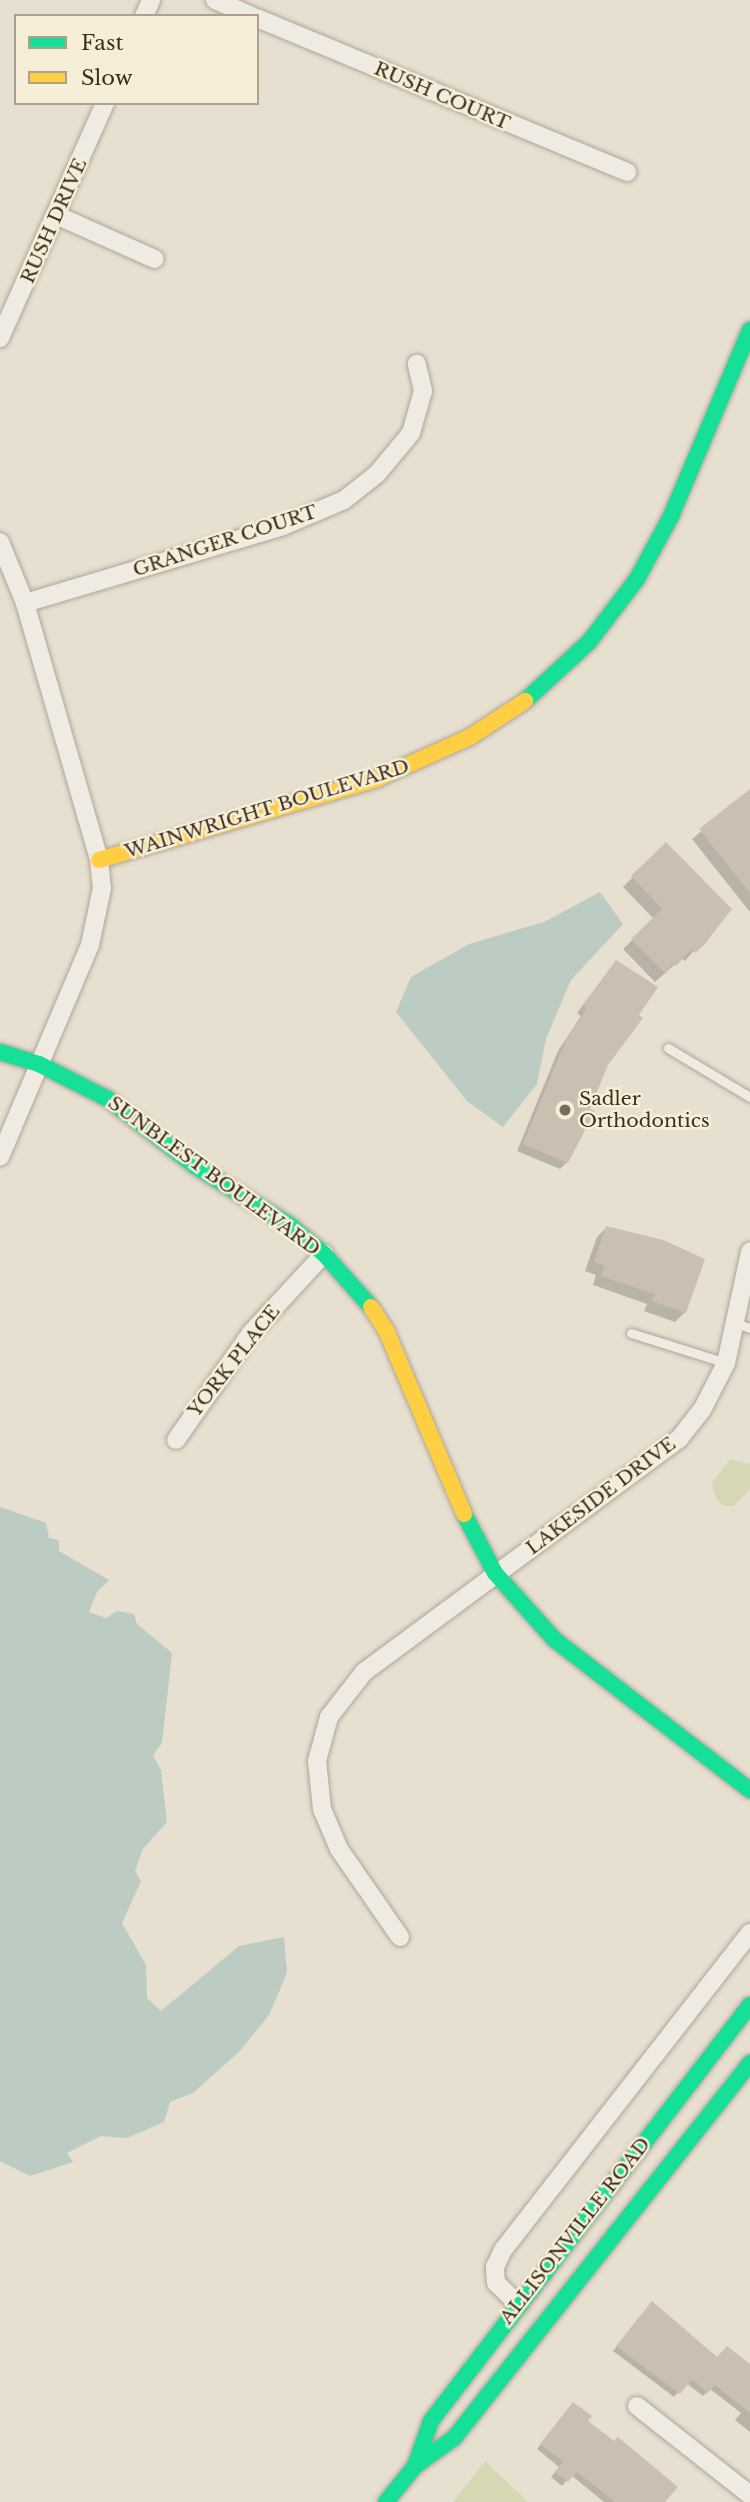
<!DOCTYPE html>
<style>
body{margin:0}
#map{position:relative;width:750px;height:2502px;overflow:hidden;background:#e7e0d1;font-family:"Libre Baskerville",serif}
div>[style]{position:absolute}
[style*='--x']{left:calc(var(--x)*1px);top:calc(var(--y)*1px);width:calc(var(--w)*1px);rotate:calc(var(--a)*1deg)}
.green>*{inset:0;background:#d6d7b3}
.water>*{inset:0;background:#bcccc2}
.shadow>*{inset:0;background:#0003}
.building>*{inset:0;background:#cbbfb2}
.roads{filter:drop-shadow(0 0 2px #ada599) drop-shadow(0 0 2px #ada599)}
.lane>*{height:9px;margin:-4.5px;padding:0 4.5px;transform-origin:4.5px;border-radius:4.5px;background:#efebe3}
.street>*{height:18px;margin:-9px;padding:0 9px;transform-origin:9px;border-radius:9px;background:#efebe3}
.fast>*{height:16px;margin:-8px;padding:0 8px;transform-origin:8px;border-radius:8px;background:#16e098}
.slow>*{height:16px;margin:-8px;padding:0 8px;transform-origin:8px;border-radius:8px;background:#ffcf43}
.dots>*{width:19px;height:19px;translate:-50% -50%;box-sizing:border-box;border:4px solid #f7eed8;border-radius:50%}
span{translate:-50% -50%;white-space:nowrap;text-align:center;line-height:1.15;-webkit-text-stroke:5px #f7eed8;paint-order:stroke}
.street-label{font-size:19px;color:#3d2e20}
.poi-label{font-size:19px;color:#3d2e20}
.left{translate:0 -50%;text-align:left}
.legend{position:absolute;left:14px;top:14px;width:245px;height:91px;box-sizing:border-box;background:#f7eed8;border:2px solid #ada18e;margin:0;padding:9px 12px;list-style:none;font-size:21px;color:#3d2e20}
.legend li{display:flex;align-items:center;gap:14px;height:35px}
.legend b{width:35px;border:2px solid #ada18e}
</style>
<div id="map">
<div class="green">
<div style="clip-path:polygon(730px 1459px,750px 1464px,750px 1489px,734px 1506px,723px 1506px,716px 1499px,712px 1483px)"></div>
<div style="clip-path:polygon(485px 2461px,528px 2502px,453px 2502px)"></div>
</div>
<div class="water">
<div style="clip-path:polygon(600px 892px,623px 924px,571px 980px,546px 1039px,537px 1084px,503px 1127px,467px 1101px,396px 1012px,411px 977px,469px 944px,544px 922px)"></div>
<div style="clip-path:polygon(0 1507px,46px 1523px,49px 1538px,59px 1540px,59px 1551px,109px 1580px,97px 1592px,89px 1612px,106px 1618px,117px 1611px,134px 1614px,137px 1624px,172px 1653px,162px 1743px,153px 1755px,161px 1770px,167px 1822px,143px 1849px,135px 1871px,141px 1881px,122px 1923px,146px 1965px,147px 1998px,161px 2011px,239px 1946px,284px 1937px,287px 1973px,269px 2015px,240px 2051px,193px 2093px,170px 2102px,164px 2122px,127px 2138px,101px 2136px,67px 2153px,73px 2162px,30px 2176px,0 2161px)"></div>
</div>
<div class="shadow">
<div style="clip-path:polygon(750px 791px,750px 912px,692px 839px)"></div>
<div style="clip-path:polygon(666px 844px,729px 909px,685px 961px,682px 958px,655px 982px,623px 949px,654px 919px,623px 887px)"></div>
<div style="clip-path:polygon(610px 970px,606px 1064px,567px 1162px,560px 1169px,517px 1151px,558px 1051px,581px 1016px,577px 1013px)"></div>
<div style="clip-path:polygon(606px 1228px,685px 1312px,675px 1322px,644px 1311px,647px 1304px,593px 1285px,596px 1275px,585px 1271px,597px 1237px)"></div>
<div style="clip-path:polygon(648px 2307px,717px 2359px,750px 2364px,750px 2432px,735px 2420px,741px 2413px,710px 2389px,703px 2396px,686px 2383px,674px 2397px,613px 2351px)"></div>
<div style="clip-path:polygon(569px 2408px,586px 2421px,663px 2502px,604px 2502px,571px 2475px,562px 2486px,551px 2477px,559px 2467px,537px 2449px)"></div>
</div>
<div class="building">
<div style="clip-path:polygon(750px 789px,750px 893px,699px 829px)"></div>
<div style="clip-path:polygon(666px 842px,732px 909px,704px 945px,695px 953px,692px 949px,676px 966px,672px 963px,666px 974px,631px 939px,662px 909px,631px 876px)"></div>
<div style="clip-path:polygon(616px 960px,658px 987px,639px 1015px,643px 1018px,608px 1065px,590px 1109px,595px 1111px,568px 1163px,523px 1144px,565px 1042px,587px 1008px,582px 1006px)"></div>
<div style="clip-path:polygon(606px 1226px,663px 1240px,705px 1259px,686px 1313px,652px 1301px,655px 1294px,601px 1276px,605px 1266px,594px 1262px)"></div>
<div style="clip-path:polygon(652px 2301px,717px 2357px,727px 2346px,750px 2364px,750px 2413px,715px 2385px,708px 2393px,692px 2379px,680px 2394px,616px 2346px)"></div>
<div style="clip-path:polygon(573px 2402px,592px 2416px,588px 2421px,614px 2441px,618px 2437px,678px 2487px,665px 2502px,615px 2502px,577px 2472px,568px 2482px,555px 2472px,563px 2461px,540px 2444px)"></div>
</div>
<div class="roads">
<div class="lane">
<div style="--x:668;--y:1048;--w:96;--a:30.9"></div>
<div style="--x:736;--y:1323;--w:15;--a:20"></div>
<div style="--x:631;--y:1333;--w:100;--a:17.5"></div>
</div>
<div class="street">
<div style="--x:215;--y:0;--w:40;--a:23.4"></div>
<div style="--x:144;--y:16;--w:17;--a:-66"></div>
<div style="--x:257;--y:18;--w:401;--a:22.6"></div>
<div style="--x:56;--y:215;--w:108;--a:24"></div>
<div style="--x:0;--y:338;--w:257;--a:-65.9"></div>
<div style="--x:0;--y:542;--w:66;--a:67.7"></div>
<div style="--x:25;--y:603;--w:267;--a:73.9"></div>
<div style="--x:99;--y:860;--w:28;--a:84"></div>
<div style="--x:102;--y:888;--w:58;--a:101.9"></div>
<div style="--x:90;--y:945;--w:230;--a:113"></div>
<div style="--x:25;--y:603;--w:269;--a:-16.6"></div>
<div style="--x:283;--y:526;--w:66;--a:-23.1"></div>
<div style="--x:344;--y:500;--w:42;--a:-38.2"></div>
<div style="--x:377;--y:474;--w:53;--a:-50.3"></div>
<div style="--x:411;--y:433;--w:44;--a:-74.1"></div>
<div style="--x:423;--y:391;--w:28;--a:-103"></div>
<div style="--x:176;--y:1440;--w:131;--a:-55"></div>
<div style="--x:251;--y:1333;--w:108;--a:-47.3"></div>
<div style="--x:400;--y:1937;--w:107;--a:-124.7"></div>
<div style="--x:339;--y:1849;--w:43;--a:-113"></div>
<div style="--x:322;--y:1809;--w:48;--a:-95.9"></div>
<div style="--x:317;--y:1761;--w:46;--a:-74.7"></div>
<div style="--x:329;--y:1717;--w:57;--a:-52.1"></div>
<div style="--x:364;--y:1672;--w:392;--a:-36.5"></div>
<div style="--x:679;--y:1439;--w:37;--a:-52"></div>
<div style="--x:702;--y:1410;--w:53;--a:-62.9"></div>
<div style="--x:726;--y:1363;--w:114;--a:-77.8"></div>
<div style="--x:518;--y:2304;--w:30;--a:-136"></div>
<div style="--x:496;--y:2283;--w:16;--a:-94"></div>
<div style="--x:495;--y:2267;--w:19;--a:-65"></div>
<div style="--x:503;--y:2250;--w:402;--a:-52.1"></div>
<div style="--x:637;--y:2406;--w:144;--a:38.2"></div>
</div>
<div class="fast">
<div style="--x:525;--y:701;--w:87;--a:-42.7"></div>
<div style="--x:589;--y:642;--w:79;--a:-52.7"></div>
<div style="--x:637;--y:579;--w:72;--a:-61.6"></div>
<div style="--x:671;--y:516;--w:202;--a:-67"></div>
<div style="--x:0;--y:1052;--w:41;--a:17.1"></div>
<div style="--x:39;--y:1064;--w:77;--a:26.9"></div>
<div style="--x:108;--y:1099;--w:110;--a:37.6"></div>
<div style="--x:195;--y:1166;--w:113;--a:32"></div>
<div style="--x:291;--y:1226;--w:43;--a:40.3"></div>
<div style="--x:324;--y:1254;--w:71;--a:48.4"></div>
<div style="--x:464;--y:1514;--w:67;--a:62.3"></div>
<div style="--x:495;--y:1573;--w:90;--a:48.2"></div>
<div style="--x:555;--y:1640;--w:246;--a:37.6"></div>
<div style="--x:415;--y:2466;--w:48;--a:-70.4"></div>
<div style="--x:431;--y:2421;--w:524;--a:-52.52"></div>
<div style="--x:386;--y:2502;--w:46;--a:-51.1"></div>
<div style="--x:415;--y:2466;--w:48;--a:-35.7"></div>
<div style="--x:454;--y:2438;--w:478;--a:-51.7"></div>
</div>
<div class="slow">
<div style="--x:99;--y:860;--w:290;--a:-16.2"></div>
<div style="--x:377;--y:779;--w:102;--a:-24.3"></div>
<div style="--x:470;--y:737;--w:66;--a:-33.2"></div>
<div style="--x:371;--y:1307;--w:27;--a:57"></div>
<div style="--x:386;--y:1330;--w:200;--a:67"></div>
</div>
</div>
<div class="dots">
<div style="left:565px;top:1110px;background:#786c5e"></div>
</div>
<div class="street-label">
<span style="left:442px;top:96px;rotate:23deg">RUSH COURT</span>
<span style="left:54px;top:221px;rotate:-66deg">RUSH DRIVE</span>
<span style="left:225px;top:541px;rotate:-18deg">GRANGER COURT</span>
<span style="left:267px;top:809px;rotate:-17deg">WAINWRIGHT BOULEVARD</span>
<span style="left:214px;top:1176px;rotate:36deg">SUNBLEST BOULEVARD</span>
<span style="left:234px;top:1361px;rotate:-52deg">YORK PLACE</span>
<span style="left:601px;top:1496px;rotate:-37deg">LAKESIDE DRIVE</span>
<span style="left:575px;top:2231px;rotate:-52deg">ALLISONVILLE ROAD</span>
</div>
<div class="poi-label">
<span class="left" style="left:579px;top:1110px">Sadler<br>Orthodontics</span>
</div>
<ul class="legend">
<li><b style="height:9px;background:#16e098"></b>Fast</li>
<li><b style="height:9px;background:#ffcf43"></b>Slow</li>
</ul>
</div>
